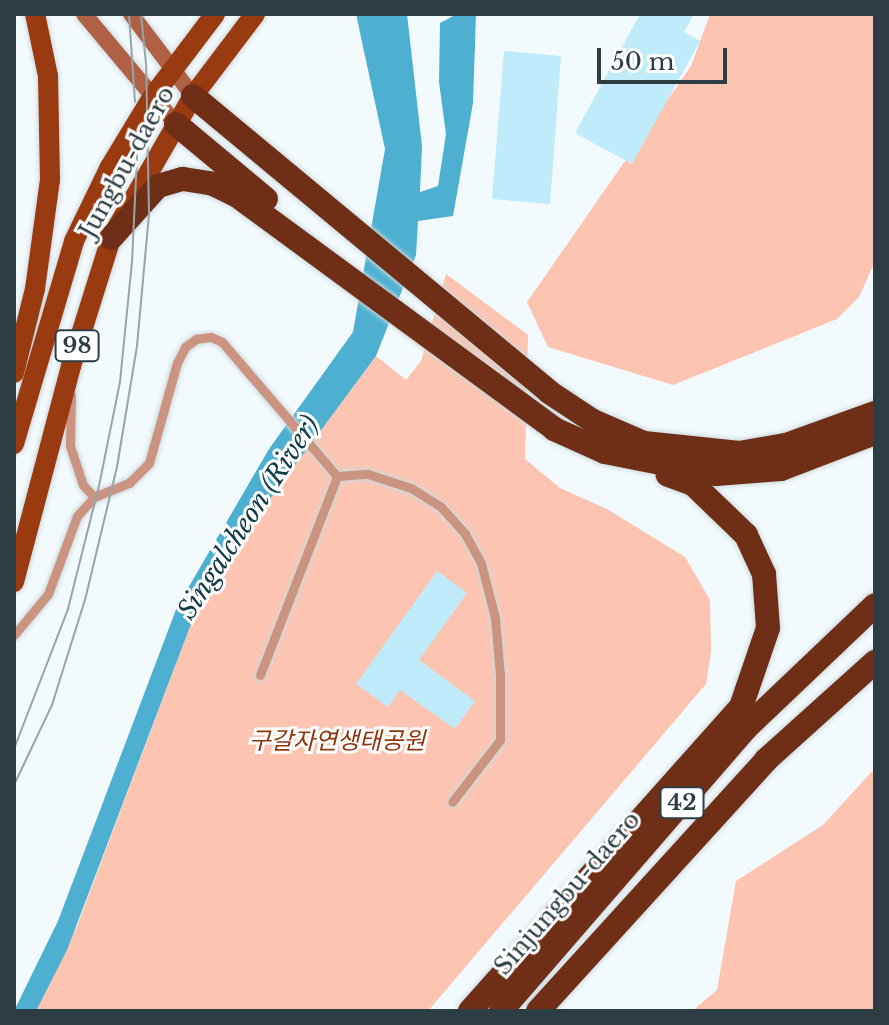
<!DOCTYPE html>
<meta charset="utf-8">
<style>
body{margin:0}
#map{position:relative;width:889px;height:1025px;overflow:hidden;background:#f2fafd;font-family:"Libre Baskerville","Noto Sans KR",serif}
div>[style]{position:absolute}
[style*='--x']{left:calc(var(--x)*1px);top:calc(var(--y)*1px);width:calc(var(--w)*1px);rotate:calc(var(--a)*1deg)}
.green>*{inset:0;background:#fdc5b1}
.water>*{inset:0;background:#4eb0d0}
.building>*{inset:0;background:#c0ebfb}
.roads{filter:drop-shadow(0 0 2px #ced8dc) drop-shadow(0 0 2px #ced8dc)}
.lane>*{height:9px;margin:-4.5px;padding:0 4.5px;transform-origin:4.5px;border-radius:4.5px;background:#cb9480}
.secondary>*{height:16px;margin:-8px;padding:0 8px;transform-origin:8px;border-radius:8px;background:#b06145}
.primary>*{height:20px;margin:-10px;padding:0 10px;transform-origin:10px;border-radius:10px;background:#9a3a10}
.highway>*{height:24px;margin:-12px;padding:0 12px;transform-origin:12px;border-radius:12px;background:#6f2f17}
.tram>*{height:2px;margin:-1px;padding:0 1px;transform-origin:1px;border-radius:1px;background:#97a4a8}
span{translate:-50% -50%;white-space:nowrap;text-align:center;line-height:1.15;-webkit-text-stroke:6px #fff;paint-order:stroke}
.shield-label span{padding:2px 6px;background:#fff;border:2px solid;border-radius:6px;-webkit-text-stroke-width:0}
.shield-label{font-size:22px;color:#2c3e44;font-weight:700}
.street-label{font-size:24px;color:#2c3e44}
.park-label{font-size:24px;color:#8f340b;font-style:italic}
.water-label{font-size:26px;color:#103c4a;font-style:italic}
.frame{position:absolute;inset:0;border:16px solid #2c3e44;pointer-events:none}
.scale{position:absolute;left:597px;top:48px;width:130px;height:36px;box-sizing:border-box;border:4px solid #2c3e44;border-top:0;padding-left:10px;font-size:24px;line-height:28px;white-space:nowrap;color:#2c3e44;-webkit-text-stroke:6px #fff;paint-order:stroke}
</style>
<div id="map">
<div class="green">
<div style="clip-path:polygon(710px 14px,875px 14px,875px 261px,859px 297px,837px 319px,673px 385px,548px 347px,527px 302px,691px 66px)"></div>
<div style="clip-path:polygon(446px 274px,528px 335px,525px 459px,560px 488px,607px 509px,685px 557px,710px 600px,711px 651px,706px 684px,428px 1011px,36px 1011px,77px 926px,196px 611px,273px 495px,376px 356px,406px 380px,421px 361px)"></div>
<div style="clip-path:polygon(875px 768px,875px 1011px,692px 1011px,717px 990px,736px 881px,823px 825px)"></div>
</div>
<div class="water">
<div style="clip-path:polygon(356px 14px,407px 14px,422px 146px,420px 192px,438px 186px,446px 134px,439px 82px,440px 23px,457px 14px,476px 14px,473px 103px,453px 216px,418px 221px,416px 255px,376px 356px,273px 495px,196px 611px,67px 950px,36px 1011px,14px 1011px,58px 921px,177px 607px,269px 449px,353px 332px,385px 149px)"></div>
</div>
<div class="building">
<div style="clip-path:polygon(640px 14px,694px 14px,684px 32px,700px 41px,632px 164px,575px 133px)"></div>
<div style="clip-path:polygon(504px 51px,561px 56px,550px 204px,492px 199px)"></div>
<div style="clip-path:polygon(437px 571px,467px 593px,419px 660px,475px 701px,455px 729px,400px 690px,388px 707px,356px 684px)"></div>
</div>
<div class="roads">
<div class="lane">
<div style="--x:71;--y:395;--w:51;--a:91.1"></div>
<div style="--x:70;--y:446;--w:41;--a:71.6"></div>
<div style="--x:83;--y:485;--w:16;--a:47"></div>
<div style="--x:337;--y:476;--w:31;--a:-4"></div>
<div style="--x:368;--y:474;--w:45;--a:18"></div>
<div style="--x:411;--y:488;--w:36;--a:32"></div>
<div style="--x:441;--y:507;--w:36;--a:48"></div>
<div style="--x:465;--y:534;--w:33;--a:61"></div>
<div style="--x:481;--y:563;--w:57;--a:75.7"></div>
<div style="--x:495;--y:618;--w:57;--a:85"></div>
<div style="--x:500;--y:675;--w:65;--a:90"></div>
<div style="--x:500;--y:740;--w:78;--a:127.7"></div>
<div style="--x:14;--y:635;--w:53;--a:-50.3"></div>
<div style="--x:48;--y:594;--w:83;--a:-69.6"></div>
<div style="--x:77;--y:516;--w:25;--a:-48"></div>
<div style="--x:94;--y:497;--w:38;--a:-22"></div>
<div style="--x:129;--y:483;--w:28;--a:-45"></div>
<div style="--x:149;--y:463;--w:104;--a:-74.4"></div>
<div style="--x:177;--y:363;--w:18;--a:-63"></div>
<div style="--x:185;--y:347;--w:14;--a:-36"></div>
<div style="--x:196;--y:339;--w:15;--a:-8"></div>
<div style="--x:211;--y:337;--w:12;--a:24"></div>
<div style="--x:222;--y:342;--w:177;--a:49.4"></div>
<div style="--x:260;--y:675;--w:213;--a:-68.8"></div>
</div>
<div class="secondary">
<div style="--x:84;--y:14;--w:143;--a:50.1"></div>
<div style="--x:131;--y:14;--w:103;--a:52.9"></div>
</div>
<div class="primary">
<div style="--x:14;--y:373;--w:87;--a:-76"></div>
<div style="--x:35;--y:289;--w:110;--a:-82.2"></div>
<div style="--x:50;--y:180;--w:104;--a:-91.1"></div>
<div style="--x:48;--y:76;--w:63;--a:-101.8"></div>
<div style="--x:14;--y:444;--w:212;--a:-73.5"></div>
<div style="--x:74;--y:241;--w:82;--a:-64.1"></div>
<div style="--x:110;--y:167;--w:83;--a:-58.8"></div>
<div style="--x:153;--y:96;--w:103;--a:-52.9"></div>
<div style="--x:14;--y:582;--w:223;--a:-75.2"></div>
<div style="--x:71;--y:366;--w:134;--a:-72.6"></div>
<div style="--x:111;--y:238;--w:164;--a:-60"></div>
<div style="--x:193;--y:96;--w:103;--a:-52.9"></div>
</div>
<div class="highway">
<div style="--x:193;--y:96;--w:463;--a:39.7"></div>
<div style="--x:549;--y:392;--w:53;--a:33.4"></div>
<div style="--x:593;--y:421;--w:56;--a:23.3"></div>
<div style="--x:644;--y:443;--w:96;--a:6"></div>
<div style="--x:739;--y:453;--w:48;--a:-9.7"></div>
<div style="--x:786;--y:445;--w:95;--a:-19.8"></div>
<div style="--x:176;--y:124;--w:117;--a:39.8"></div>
<div style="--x:111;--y:238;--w:70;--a:-47.9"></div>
<div style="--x:158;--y:186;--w:26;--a:-16"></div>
<div style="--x:183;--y:179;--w:30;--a:9"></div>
<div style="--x:213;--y:184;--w:25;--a:26"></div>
<div style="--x:236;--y:195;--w:395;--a:36.3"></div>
<div style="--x:554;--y:429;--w:56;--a:24.3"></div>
<div style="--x:605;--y:452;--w:113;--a:11.2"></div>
<div style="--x:716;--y:474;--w:65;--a:-4.4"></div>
<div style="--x:781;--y:469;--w:101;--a:-21"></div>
<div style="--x:470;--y:1011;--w:407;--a:-48.3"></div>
<div style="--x:741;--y:707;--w:83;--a:-71.1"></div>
<div style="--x:768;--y:628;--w:54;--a:-94.2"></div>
<div style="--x:764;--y:574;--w:43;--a:-114.8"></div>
<div style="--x:746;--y:535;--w:74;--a:-136.1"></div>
<div style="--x:693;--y:484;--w:27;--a:-160"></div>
<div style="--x:501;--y:1011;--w:374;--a:-49.1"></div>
<div style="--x:746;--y:728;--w:178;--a:-43.6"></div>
<div style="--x:538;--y:1011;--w:339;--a:-47.7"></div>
<div style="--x:766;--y:760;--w:147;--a:-42"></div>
</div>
</div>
<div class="tram">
<div style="--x:129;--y:14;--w:88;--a:86.1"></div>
<div style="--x:14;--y:749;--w:150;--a:-68.9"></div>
<div style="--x:68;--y:609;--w:127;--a:-75.9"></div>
<div style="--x:99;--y:486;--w:106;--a:-78.6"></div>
<div style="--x:120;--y:382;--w:121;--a:-84.3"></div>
<div style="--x:132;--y:262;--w:108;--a:-87.3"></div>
<div style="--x:14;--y:785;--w:89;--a:-64.6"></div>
<div style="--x:52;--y:705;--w:110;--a:-72.6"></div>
<div style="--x:85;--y:600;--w:137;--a:-76.5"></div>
<div style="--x:117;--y:467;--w:123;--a:-80.6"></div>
<div style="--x:137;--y:346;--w:133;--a:-84.8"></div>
<div style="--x:149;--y:214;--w:150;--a:-91.1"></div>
<div style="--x:146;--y:64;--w:50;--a:-95.7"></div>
</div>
<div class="shield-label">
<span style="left:77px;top:346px">98</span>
<span style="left:682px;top:803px">42</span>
</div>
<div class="street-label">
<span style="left:127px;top:162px;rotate:-61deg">Jungbu-daero</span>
<span style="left:567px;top:893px;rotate:-49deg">Sinjungbu-daero</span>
</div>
<div class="park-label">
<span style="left:337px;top:741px">구갈자연생태공원</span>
</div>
<div class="water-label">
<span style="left:249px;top:518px;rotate:-57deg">Singalcheon (River)</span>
</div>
<div class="frame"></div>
<div class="scale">50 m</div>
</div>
